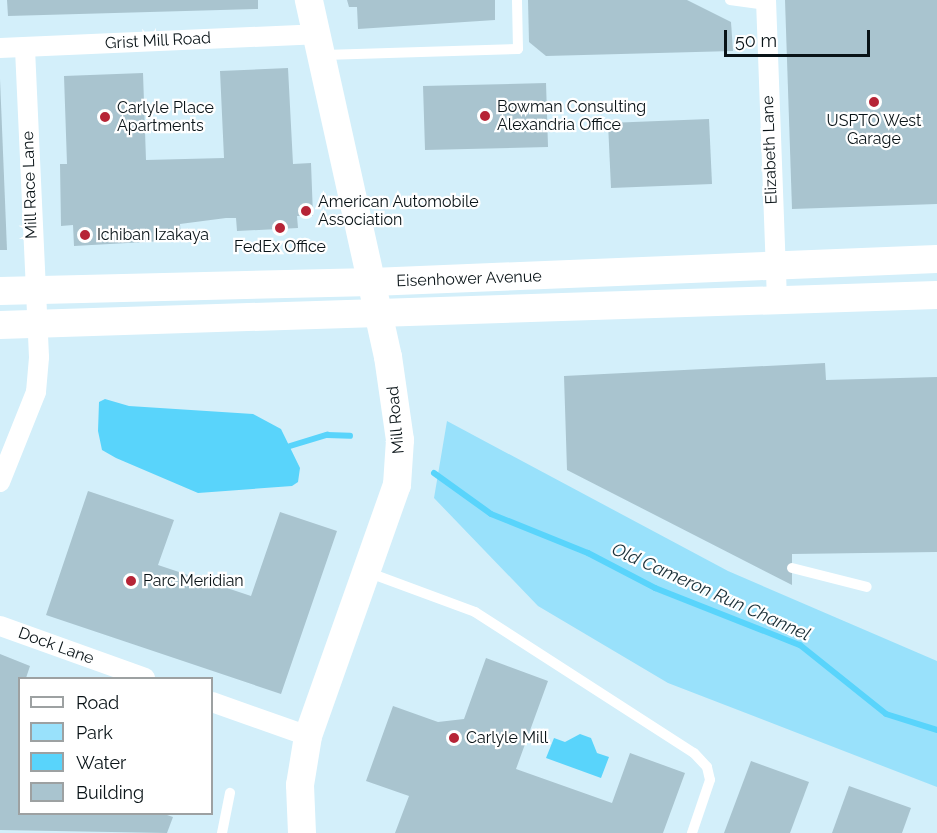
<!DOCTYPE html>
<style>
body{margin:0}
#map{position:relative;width:937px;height:833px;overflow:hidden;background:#d3effa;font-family:Raleway,sans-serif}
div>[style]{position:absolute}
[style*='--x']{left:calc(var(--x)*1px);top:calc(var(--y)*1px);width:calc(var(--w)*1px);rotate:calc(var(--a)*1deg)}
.green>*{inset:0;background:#99e1fb}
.water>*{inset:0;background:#59d4fb}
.stream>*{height:6px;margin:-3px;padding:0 3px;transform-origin:3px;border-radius:3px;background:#59d4fb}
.building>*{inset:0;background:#a9c4cf}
.lane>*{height:10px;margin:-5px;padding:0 5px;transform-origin:5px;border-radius:5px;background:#fff}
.street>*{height:20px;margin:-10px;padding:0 10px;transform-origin:10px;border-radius:10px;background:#fff}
.secondary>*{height:28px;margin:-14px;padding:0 14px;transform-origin:14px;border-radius:14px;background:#fff}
.dots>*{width:16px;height:16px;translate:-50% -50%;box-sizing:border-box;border:3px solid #fff;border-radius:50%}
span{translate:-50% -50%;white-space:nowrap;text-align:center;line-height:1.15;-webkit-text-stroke:4.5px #fff;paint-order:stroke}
.street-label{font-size:16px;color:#091317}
.poi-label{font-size:16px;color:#091317}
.left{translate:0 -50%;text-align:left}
.water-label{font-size:18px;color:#1a2f37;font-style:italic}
.legend{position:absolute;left:18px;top:677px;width:195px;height:138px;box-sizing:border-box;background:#fff;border:2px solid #9da1a2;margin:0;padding:8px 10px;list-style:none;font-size:18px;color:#091317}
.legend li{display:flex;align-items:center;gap:12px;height:30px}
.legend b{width:30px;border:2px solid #9da1a2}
.scale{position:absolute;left:724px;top:30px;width:146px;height:27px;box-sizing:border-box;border:3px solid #091317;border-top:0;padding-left:8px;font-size:18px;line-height:21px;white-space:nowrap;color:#091317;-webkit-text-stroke:4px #fff;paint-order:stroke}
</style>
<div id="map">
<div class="green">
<div style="clip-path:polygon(447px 421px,728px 571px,937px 661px,937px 787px,668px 683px,538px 606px,434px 498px)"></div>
</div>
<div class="water">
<div style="clip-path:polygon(105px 399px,129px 406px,253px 414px,281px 429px,300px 468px,298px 482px,292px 486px,198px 493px,116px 458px,102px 450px,98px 431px,99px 402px)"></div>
<div style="clip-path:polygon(580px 734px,591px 738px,597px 753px,609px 757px,601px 778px,546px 758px,554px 738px,565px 742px)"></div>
</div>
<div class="stream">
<div style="--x:290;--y:446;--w:39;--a:-17"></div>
<div style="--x:327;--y:435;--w:23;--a:2"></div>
<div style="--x:434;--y:473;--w:70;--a:35.7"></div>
<div style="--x:491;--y:514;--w:105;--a:21.9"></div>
<div style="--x:588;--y:553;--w:76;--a:27.6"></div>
<div style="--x:655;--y:588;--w:156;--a:21.5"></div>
<div style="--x:800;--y:645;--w:110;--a:38.7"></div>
<div style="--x:886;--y:714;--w:53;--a:17.4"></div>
</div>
<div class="building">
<div style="clip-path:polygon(7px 0,258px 0,258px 9px,8px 16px)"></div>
<div style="clip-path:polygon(347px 0,495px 0,495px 20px,358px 29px,357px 7px,349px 7px)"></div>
<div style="clip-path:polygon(528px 0,687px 0,731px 22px,733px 51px,546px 56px,529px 42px)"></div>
<div style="clip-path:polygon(785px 0,937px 0,937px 204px,792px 209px)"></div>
<div style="clip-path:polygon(288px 68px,293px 164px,311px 163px,313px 216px,297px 216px,298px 228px,237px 231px,236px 218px,226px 218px,180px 224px,181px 240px,74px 246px,73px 225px,61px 226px,60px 164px,67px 164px,64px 76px,143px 73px,146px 160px,224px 158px,220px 71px)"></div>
<div style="clip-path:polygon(0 79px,7px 250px,0 250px)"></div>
<div style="clip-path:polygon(546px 83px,548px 147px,425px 150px,423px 86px)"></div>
<div style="clip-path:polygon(709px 119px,712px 184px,611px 188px,608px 123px)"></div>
<div style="clip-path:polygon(825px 363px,826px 380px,937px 377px,937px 552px,792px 554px,792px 585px,567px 470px,564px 376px)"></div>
<div style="clip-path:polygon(88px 491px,174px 520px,158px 565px,251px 596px,280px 512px,337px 531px,281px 694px,46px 615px)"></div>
<div style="clip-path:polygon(0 654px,30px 666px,26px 678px,20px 678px,20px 814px,164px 814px,173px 817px,167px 833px,0 830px)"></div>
<div style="clip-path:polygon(486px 658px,548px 681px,516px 769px,612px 803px,630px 753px,685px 773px,663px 833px,395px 833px,409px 796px,366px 781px,393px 706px,438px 722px,464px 719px)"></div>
<div style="clip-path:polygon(751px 761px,809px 782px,790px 833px,724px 833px)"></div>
<div style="clip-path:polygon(849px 786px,911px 808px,902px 833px,832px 833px)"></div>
</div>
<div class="lane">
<div style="--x:730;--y:0;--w:36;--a:8"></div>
<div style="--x:324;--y:55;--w:194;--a:-1.8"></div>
<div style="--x:518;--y:49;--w:49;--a:-91.2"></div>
<div style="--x:792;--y:568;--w:77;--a:14.2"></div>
<div style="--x:367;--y:572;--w:115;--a:20.3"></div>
<div style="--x:475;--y:612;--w:260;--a:32.8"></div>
<div style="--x:694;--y:753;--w:19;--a:47"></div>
<div style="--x:707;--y:767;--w:13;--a:77"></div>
<div style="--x:710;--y:780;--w:56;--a:108.8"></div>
<div style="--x:222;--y:833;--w:41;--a:-78.7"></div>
</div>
<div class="street">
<div style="--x:766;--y:0;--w:301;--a:87.9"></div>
<div style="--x:0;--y:48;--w:316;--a:-2.5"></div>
<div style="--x:0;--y:482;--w:97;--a:-68.2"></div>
<div style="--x:36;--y:392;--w:35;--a:-85"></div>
<div style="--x:39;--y:357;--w:310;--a:-92.6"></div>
<div style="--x:0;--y:626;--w:154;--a:19.7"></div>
<div style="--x:212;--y:702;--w:102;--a:19.5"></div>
</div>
<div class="secondary">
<div style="--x:0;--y:291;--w:372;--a:-1.4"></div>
<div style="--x:372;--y:282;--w:565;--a:-2.33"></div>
<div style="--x:0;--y:325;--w:937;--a:-1.83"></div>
<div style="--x:302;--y:833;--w:48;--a:-92.4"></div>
<div style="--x:300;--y:785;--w:50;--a:-80.7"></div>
<div style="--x:308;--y:736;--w:266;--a:-70.5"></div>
<div style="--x:397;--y:485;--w:45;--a:-86.2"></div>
<div style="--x:400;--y:440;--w:84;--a:-98.2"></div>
<div style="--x:388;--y:357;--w:366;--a:-102.5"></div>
</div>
<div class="dots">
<div style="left:874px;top:102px;background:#b62436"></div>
<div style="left:485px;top:116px;background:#b62436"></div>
<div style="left:105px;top:117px;background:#b62436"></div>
<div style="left:306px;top:211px;background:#b62436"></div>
<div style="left:280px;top:228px;background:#b62436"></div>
<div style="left:85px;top:235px;background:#b62436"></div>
<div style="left:131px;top:581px;background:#b62436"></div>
<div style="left:454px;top:738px;background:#b62436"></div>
</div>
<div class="street-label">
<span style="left:158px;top:41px;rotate:-3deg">Grist Mill Road</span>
<span style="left:770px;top:150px;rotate:-92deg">Elizabeth Lane</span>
<span style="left:30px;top:185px;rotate:-92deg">Mill Race Lane</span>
<span style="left:469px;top:279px;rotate:-2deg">Eisenhower Avenue</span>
<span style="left:396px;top:420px;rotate:-95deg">Mill Road</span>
<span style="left:56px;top:646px;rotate:20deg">Dock Lane</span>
</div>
<div class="poi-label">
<span class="left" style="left:497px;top:116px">Bowman Consulting<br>Alexandria Office</span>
<span class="left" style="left:117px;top:117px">Carlyle Place<br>Apartments</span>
<span style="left:874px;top:130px">USPTO West<br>Garage</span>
<span class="left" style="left:318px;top:211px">American Automobile<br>Association</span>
<span class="left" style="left:97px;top:235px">Ichiban Izakaya</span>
<span style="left:280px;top:247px">FedEx Office</span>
<span class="left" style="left:143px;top:581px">Parc Meridian</span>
<span class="left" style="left:466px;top:738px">Carlyle Mill</span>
</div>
<div class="water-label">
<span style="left:711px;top:592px;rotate:24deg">Old Cameron Run Channel</span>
</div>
<ul class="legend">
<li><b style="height:8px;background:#fff"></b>Road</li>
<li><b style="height:16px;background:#99e1fb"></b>Park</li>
<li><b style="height:16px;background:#59d4fb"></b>Water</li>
<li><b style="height:16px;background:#a9c4cf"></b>Building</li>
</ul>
<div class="scale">50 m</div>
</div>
